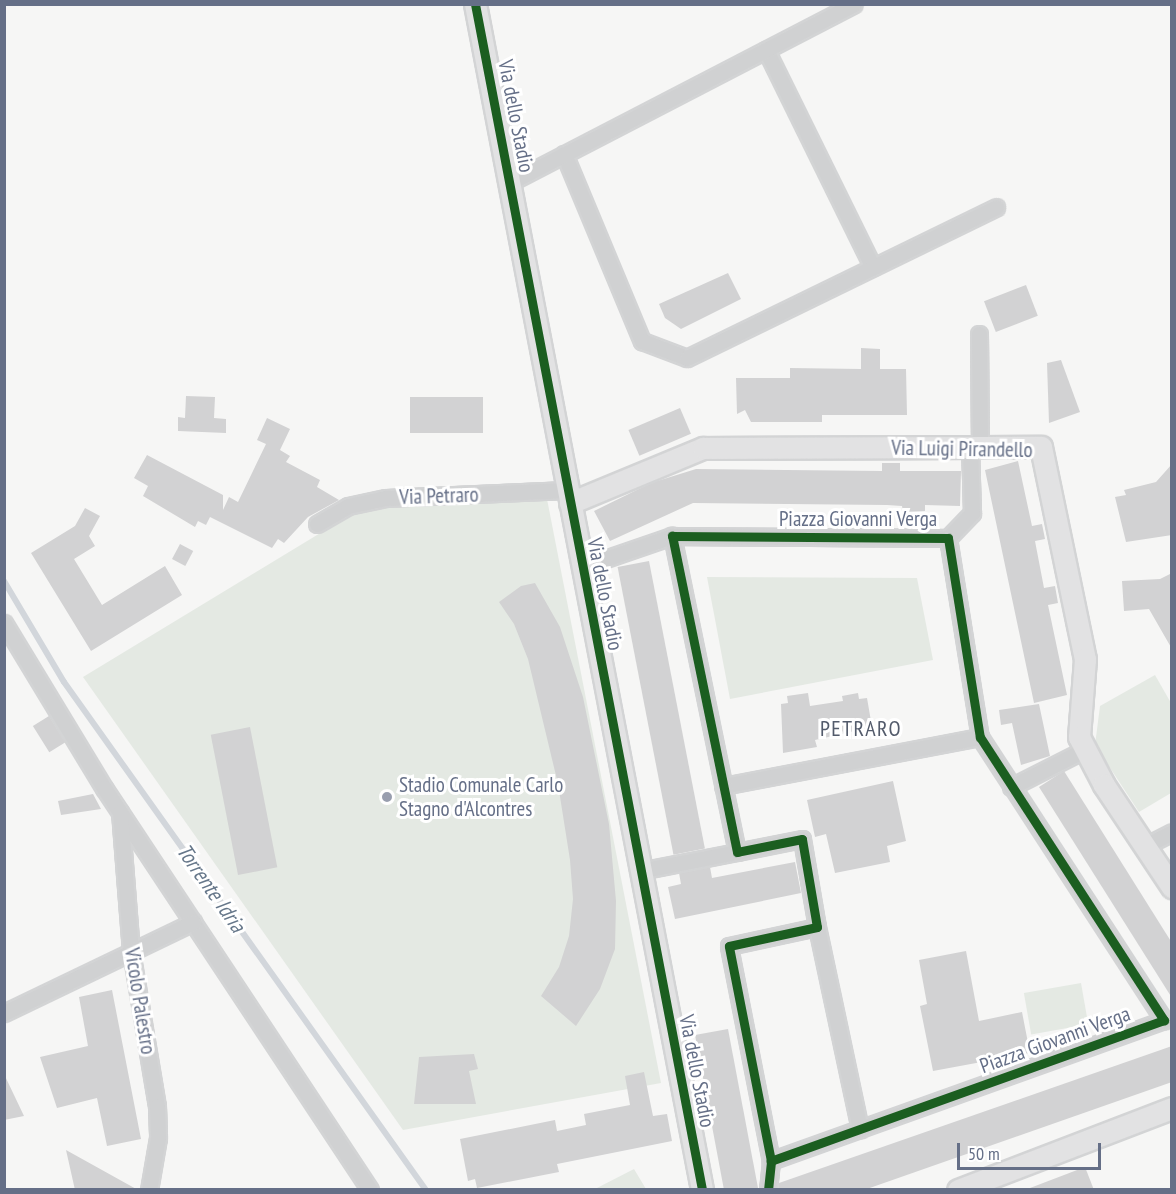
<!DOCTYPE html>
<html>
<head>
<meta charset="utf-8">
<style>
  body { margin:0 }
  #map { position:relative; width:1176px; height:1194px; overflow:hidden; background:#f6f6f5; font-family:"PT Sans Narrow",sans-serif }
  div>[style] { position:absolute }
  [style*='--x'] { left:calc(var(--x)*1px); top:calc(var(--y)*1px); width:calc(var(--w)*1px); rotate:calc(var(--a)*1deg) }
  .green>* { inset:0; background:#e4e9e3; transform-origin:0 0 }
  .stream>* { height:6px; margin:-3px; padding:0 3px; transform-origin:3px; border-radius:3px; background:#d2d6db }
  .building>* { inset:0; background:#d2d2d3; transform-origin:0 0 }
  .roads { filter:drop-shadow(2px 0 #d3d4d5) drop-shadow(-2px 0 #d3d4d5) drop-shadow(0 2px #d3d4d5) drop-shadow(0 -2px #d3d4d5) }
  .street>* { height:15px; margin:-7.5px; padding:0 7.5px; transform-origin:7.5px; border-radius:7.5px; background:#d0d1d2 }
  .secondary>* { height:21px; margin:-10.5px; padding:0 10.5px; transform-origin:10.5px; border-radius:10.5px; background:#e2e2e3 }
  .cycleway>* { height:9px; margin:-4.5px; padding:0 4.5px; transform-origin:4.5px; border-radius:4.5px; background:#1b5e20 }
  .dots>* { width:16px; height:16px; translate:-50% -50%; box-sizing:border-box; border:3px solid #fff; border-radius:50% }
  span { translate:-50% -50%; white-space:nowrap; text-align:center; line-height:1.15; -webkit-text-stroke:6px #fff; paint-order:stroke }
  .street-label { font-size:21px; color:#656f87 }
  .poi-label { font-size:21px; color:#656f87 }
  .left { translate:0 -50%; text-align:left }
  .neighbourhood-label { font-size:22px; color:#535b6b; letter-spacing:1.5px }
  .water-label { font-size:22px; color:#66778a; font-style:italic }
  .frame { position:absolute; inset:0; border:6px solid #656f87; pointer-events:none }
  .scale { position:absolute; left:957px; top:1143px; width:144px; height:27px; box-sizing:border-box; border:3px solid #656f87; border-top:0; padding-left:8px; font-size:18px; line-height:21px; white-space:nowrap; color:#656f87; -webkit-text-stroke:4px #fff; paint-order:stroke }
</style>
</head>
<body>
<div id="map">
  <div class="green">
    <i style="clip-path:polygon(547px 499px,661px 1083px,403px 1130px,83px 677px,350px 515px,385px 506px)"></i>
    <i style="clip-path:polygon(707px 577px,917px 578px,933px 660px,730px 699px)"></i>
    <i style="clip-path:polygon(1155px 675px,1171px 703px,1171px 793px,1139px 812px,1095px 745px,1100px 706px)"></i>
    <i style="left:1081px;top:983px;width:42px;height:58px;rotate:80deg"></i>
    <i style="clip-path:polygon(634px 1169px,646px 1189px,595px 1189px)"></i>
  </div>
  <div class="stream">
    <i style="--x:4;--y:581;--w:117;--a:59.3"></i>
    <i style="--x:64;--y:682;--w:624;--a:54.53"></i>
  </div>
  <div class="building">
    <i style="clip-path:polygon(728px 273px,741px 299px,681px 329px,665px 318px,659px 304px)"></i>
    <i style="left:1026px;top:285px;width:33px;height:45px;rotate:69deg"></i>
    <i style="clip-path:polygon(861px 348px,880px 349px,880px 369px,906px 369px,907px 415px,822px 415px,822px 422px,751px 422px,745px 410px,737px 414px,736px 378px,790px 378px,790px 368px,861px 369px)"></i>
    <i style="clip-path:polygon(1061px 360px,1080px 412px,1049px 423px,1047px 363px)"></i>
    <i style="clip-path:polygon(186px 396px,215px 397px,214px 418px,226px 419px,226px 433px,178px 431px,178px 417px,185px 418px)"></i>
    <i style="left:410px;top:397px;width:73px;height:36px"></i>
    <i style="left:680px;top:408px;width:28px;height:56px;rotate:67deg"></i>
    <i style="clip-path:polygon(267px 418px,290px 429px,280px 450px,290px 456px,286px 462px,320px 480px,317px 487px,339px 500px,308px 517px,284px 543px,278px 539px,272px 548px,210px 517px,206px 525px,198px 521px,195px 527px,143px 496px,148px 486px,134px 478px,147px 455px,223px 495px,223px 510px,229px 497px,238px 502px,266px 444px,257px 440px)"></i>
    <i style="clip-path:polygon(1018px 461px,1032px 526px,1042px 524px,1045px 539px,1035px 541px,1044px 588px,1055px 586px,1058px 603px,1048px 605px,1067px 695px,1034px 703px,985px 470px)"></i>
    <i style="clip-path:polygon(882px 463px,900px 463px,900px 471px,961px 471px,960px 506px,925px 505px,925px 511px,903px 512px,902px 506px,887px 505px,693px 503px,610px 541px,594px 511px,651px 483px,696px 469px,882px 471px)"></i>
    <i style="clip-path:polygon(1172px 464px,1172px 535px,1126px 542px,1115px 497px,1126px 495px,1124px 490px,1156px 482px)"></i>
    <i style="clip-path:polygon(85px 508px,100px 516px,89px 536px,95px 546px,74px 559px,102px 605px,165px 566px,182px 595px,91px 651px,31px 553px,75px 526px)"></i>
    <i style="left:180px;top:544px;width:15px;height:17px;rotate:28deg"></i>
    <i style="left:649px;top:561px;width:293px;height:32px;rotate:79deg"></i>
    <i style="clip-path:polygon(1172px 573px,1172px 649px,1149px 609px,1124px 611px,1122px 581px,1160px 579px)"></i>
    <i style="clip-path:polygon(535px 583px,560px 627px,583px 697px,609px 824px,616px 901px,615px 949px,600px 989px,576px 1026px,541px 996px,559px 967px,569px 936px,573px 899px,570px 860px,558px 784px,528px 659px,514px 624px,499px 602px,521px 586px)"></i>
    <i style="clip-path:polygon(808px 693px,810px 706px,843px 701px,842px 696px,858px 693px,859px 699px,867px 698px,872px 727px,815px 740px,817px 747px,783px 753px,781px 704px,788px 703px,787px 696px)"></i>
    <i style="clip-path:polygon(1039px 704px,1050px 756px,1021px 765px,1012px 723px,1001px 725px,999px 710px)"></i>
    <i style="left:49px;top:716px;width:31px;height:19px;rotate:58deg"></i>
    <i style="left:250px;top:727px;width:143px;height:40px;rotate:79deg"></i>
    <i style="clip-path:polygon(1064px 771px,1172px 943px,1172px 998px,1039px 787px)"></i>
    <i style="clip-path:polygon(893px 781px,906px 841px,887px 846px,890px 862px,835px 873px,826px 834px,815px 837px,807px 800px)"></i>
    <i style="clip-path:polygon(93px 794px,101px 809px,61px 815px,58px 801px)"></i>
    <i style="clip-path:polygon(795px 862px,801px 893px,675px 919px,668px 887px,681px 884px,679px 873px,710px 867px,712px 878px)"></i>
    <i style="clip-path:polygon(966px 951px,979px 1021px,1022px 1012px,1030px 1053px,933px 1071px,920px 1006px,927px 1004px,919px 960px)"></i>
    <i style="clip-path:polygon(112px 990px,141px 1139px,107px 1146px,97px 1098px,57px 1108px,40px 1057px,88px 1046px,79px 997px)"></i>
    <i style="clip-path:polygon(728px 1029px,758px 1188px,758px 1190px,724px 1190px,695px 1035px)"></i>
    <i style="clip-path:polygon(1172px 1046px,1172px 1082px,864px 1190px,778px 1190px,779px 1183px)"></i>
    <i style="clip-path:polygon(474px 1054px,478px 1069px,469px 1071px,476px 1104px,414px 1104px,419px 1057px)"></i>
    <i style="clip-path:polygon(644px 1072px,653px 1116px,667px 1114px,672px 1141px,557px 1164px,559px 1172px,477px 1188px,475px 1179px,468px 1181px,460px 1139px,555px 1120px,557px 1131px,586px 1125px,584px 1114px,630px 1105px,625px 1076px)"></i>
    <i style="clip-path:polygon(4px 1074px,24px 1116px,4px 1120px)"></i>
    <i style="clip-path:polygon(66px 1150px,138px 1190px,75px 1190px)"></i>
    <i style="clip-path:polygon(1085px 1167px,1094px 1190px,1030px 1190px,1030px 1188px)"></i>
  </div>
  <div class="roads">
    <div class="street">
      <i style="--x:766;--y:50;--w:242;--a:63.8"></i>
      <i style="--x:564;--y:154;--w:203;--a:67.4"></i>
      <i style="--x:642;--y:341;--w:48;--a:20.7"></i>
      <i style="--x:687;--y:358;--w:344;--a:-26"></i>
      <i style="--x:511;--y:182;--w:386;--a:-27.4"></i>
      <i style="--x:979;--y:334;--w:113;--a:89.5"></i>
      <i style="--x:317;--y:524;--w:36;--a:-30"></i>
      <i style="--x:348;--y:506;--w:39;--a:-12"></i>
      <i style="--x:386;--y:498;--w:181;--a:-2.5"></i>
      <i style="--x:948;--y:538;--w:35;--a:-46"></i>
      <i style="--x:972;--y:513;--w:66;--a:-91.7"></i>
      <i style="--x:582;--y:567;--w:95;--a:-19"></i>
      <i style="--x:4;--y:623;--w:193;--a:58.8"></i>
      <i style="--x:104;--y:788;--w:482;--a:56.5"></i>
      <i style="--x:723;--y:786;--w:262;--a:-10.8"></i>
      <i style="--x:1011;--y:787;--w:82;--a:-26.9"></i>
      <i style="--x:120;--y:812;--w:139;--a:85.5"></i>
      <i style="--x:131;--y:951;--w:157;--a:80.5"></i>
      <i style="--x:157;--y:1106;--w:32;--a:88"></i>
      <i style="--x:158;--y:1138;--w:53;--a:99.8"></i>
      <i style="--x:1145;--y:846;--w:30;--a:-27"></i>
      <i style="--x:640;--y:871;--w:99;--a:-11.1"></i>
      <i style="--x:817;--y:927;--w:207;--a:78"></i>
      <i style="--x:4;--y:1013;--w:210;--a:-25.7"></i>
      <i style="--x:768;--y:1190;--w:29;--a:-84"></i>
      <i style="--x:771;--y:1161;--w:219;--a:-101.1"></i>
      <i style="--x:729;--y:946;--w:90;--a:-12.2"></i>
      <i style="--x:817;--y:927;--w:89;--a:-99.7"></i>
      <i style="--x:802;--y:839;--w:66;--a:168.7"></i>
      <i style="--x:737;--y:852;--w:323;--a:-101.6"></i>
      <i style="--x:672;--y:536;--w:276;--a:0.4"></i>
      <i style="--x:948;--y:538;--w:202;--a:80.9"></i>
      <i style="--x:980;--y:737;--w:338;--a:57"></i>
      <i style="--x:1164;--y:1020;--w:418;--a:160.3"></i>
    </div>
    <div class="secondary">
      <i style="--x:475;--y:4;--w:1208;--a:79.16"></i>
      <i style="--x:570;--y:503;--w:144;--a:-22.5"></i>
      <i style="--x:703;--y:448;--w:338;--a:-0.2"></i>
      <i style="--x:1041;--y:447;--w:217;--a:78.3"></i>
      <i style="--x:1085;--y:659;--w:78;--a:94.4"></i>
      <i style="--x:1079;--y:737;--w:54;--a:62.5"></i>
      <i style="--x:1104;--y:785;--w:123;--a:56.3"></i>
      <i style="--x:958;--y:1190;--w:229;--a:-21"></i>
    </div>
  </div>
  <div class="cycleway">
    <i style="--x:475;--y:4;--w:1208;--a:79.16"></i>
    <i style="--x:768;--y:1190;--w:29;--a:-84"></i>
    <i style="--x:771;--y:1161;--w:219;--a:-101.1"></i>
    <i style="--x:729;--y:946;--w:90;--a:-12.2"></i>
    <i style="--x:817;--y:927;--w:89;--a:-99.7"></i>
    <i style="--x:802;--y:839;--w:66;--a:168.7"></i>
    <i style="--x:737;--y:852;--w:323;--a:-101.6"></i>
    <i style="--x:672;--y:536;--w:276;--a:0.4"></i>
    <i style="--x:948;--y:538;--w:202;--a:80.9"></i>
    <i style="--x:980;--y:737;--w:338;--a:57"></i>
    <i style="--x:1164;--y:1020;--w:418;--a:160.3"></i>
  </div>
  <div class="dots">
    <i style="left:387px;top:797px;background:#989eae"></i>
  </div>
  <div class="street-label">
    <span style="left:516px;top:116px;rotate:79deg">Via dello Stadio</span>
    <span style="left:962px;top:449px;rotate:1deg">Via Luigi Pirandello</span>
    <span style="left:439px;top:496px;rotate:-2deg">Via Petraro</span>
    <span style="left:858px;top:519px">Piazza Giovanni Verga</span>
    <span style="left:605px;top:594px;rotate:79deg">Via dello Stadio</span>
    <span style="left:140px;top:1001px;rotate:81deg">Vicolo Palestro</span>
    <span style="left:1055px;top:1040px;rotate:-20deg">Piazza Giovanni Verga</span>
    <span style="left:697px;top:1071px;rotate:79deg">Via dello Stadio</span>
  </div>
  <div class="poi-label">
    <span class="left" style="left:399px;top:797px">Stadio Comunale Carlo<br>Stagno d'Alcontres</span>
  </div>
  <div class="neighbourhood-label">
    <span style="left:861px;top:729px">PETRARO</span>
  </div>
  <div class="water-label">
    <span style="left:211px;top:888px;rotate:55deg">Torrente Idria</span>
  </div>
  <div class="frame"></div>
  <div class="scale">50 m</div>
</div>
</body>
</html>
